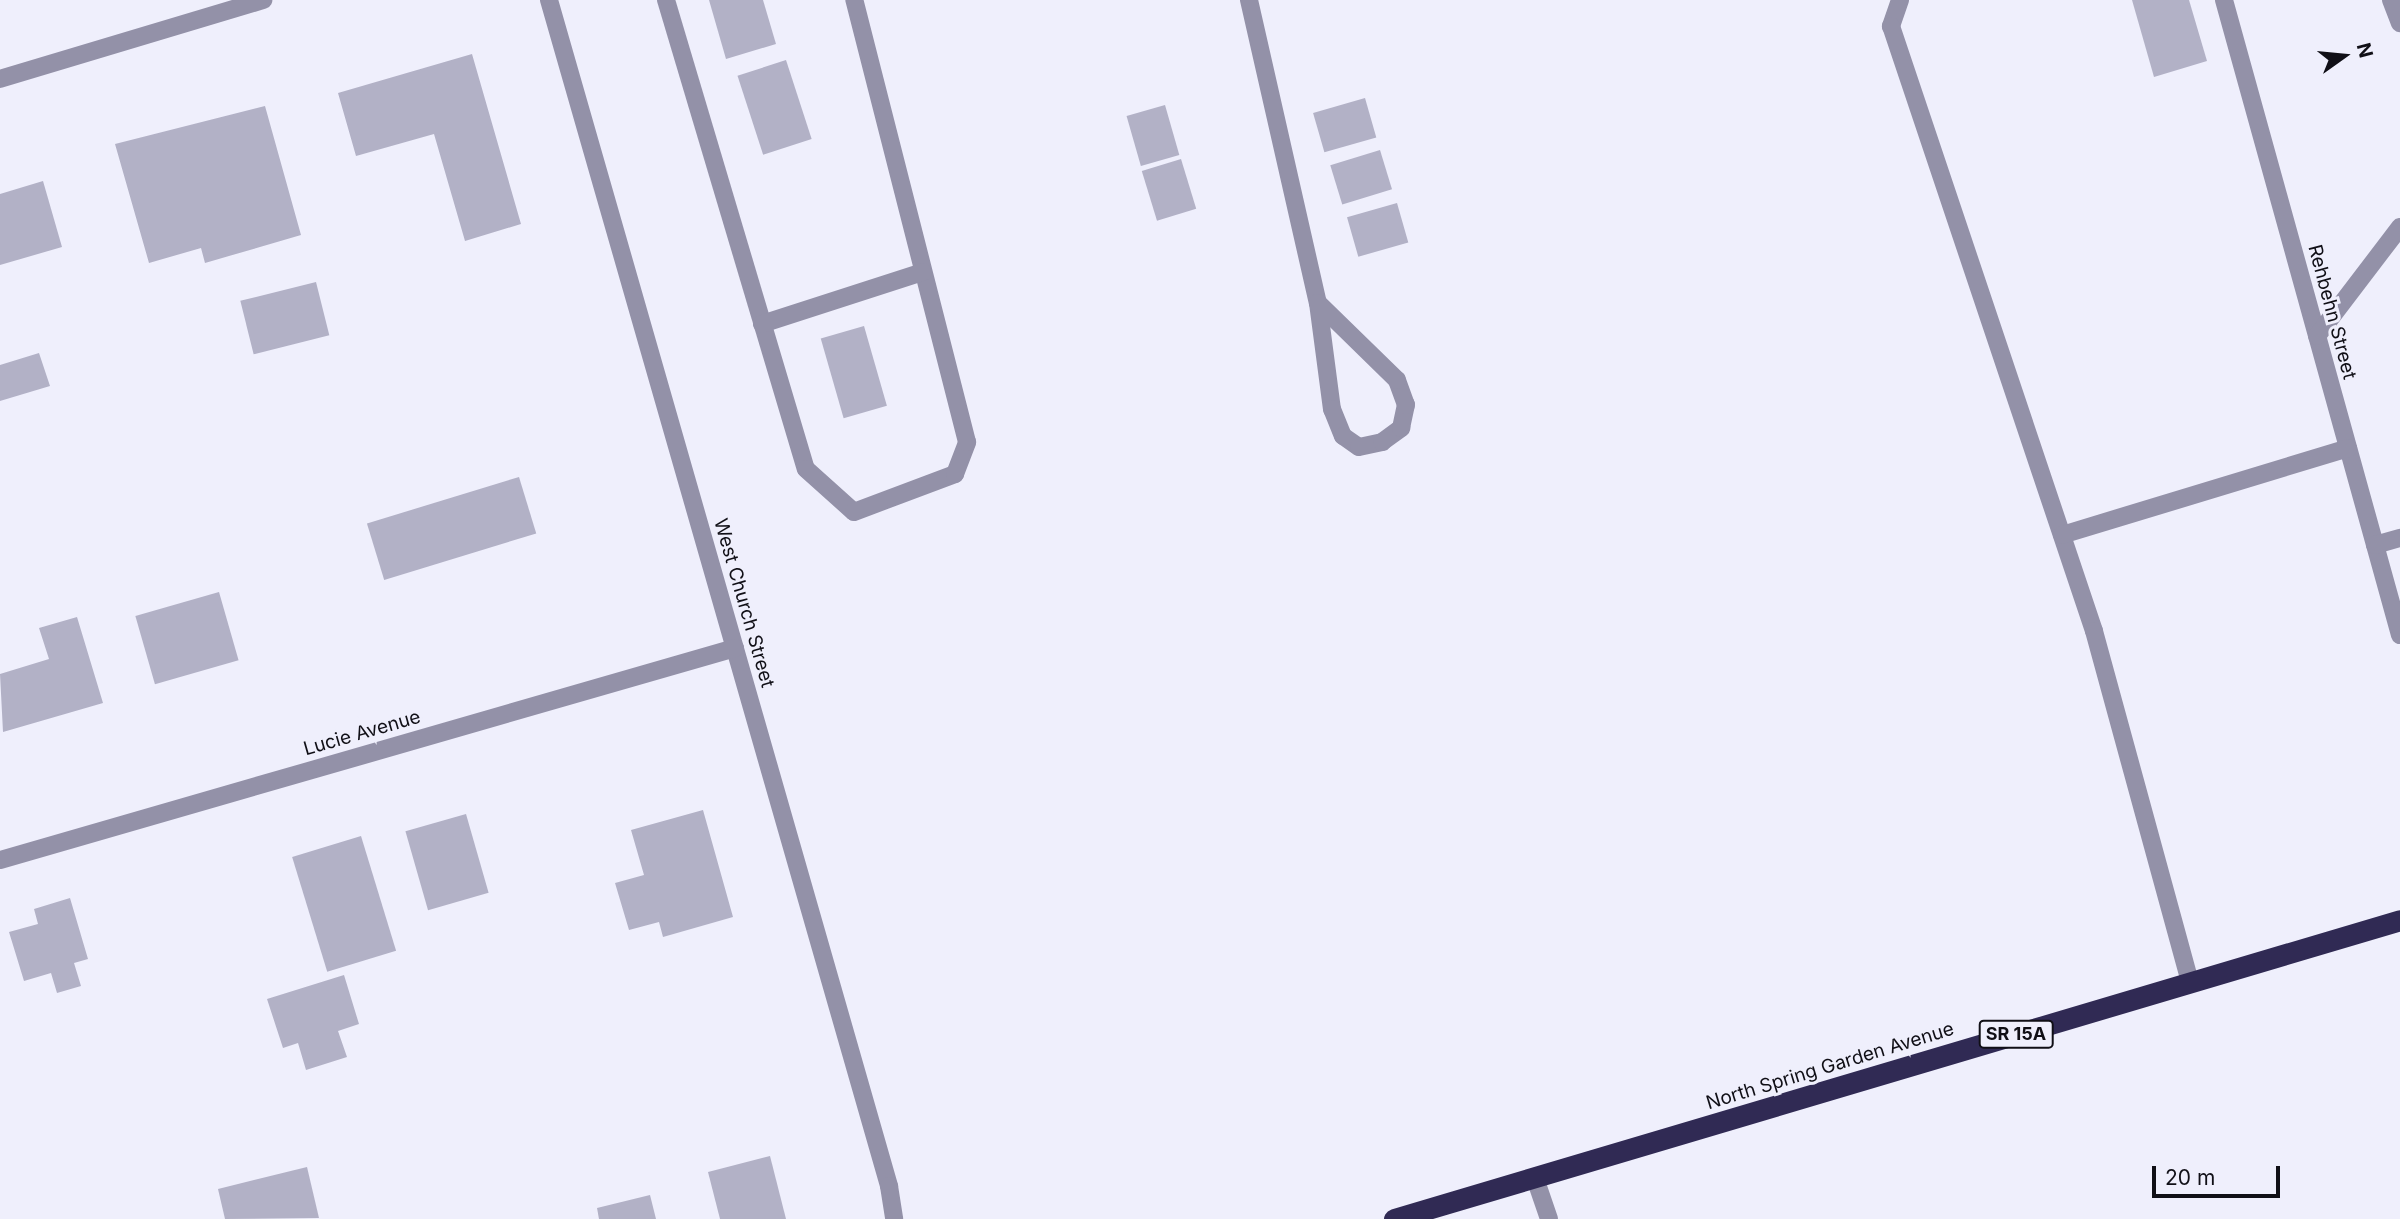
<!DOCTYPE html>
<html>
<head>
<meta charset="utf-8">
<style>
  body { margin:0 }
  #map { position:relative; width:2400px; height:1219px; overflow:hidden; background:#efeffc; font-family:Inter,sans-serif }
  div>[style] { position:absolute }
  [style*='--x'] { left:calc(var(--x)*1px); top:calc(var(--y)*1px); width:calc(var(--w)*1px); rotate:calc(var(--a)*1deg) }
  .building>* { inset:0; background:#b2b1c6; transform-origin:0 0 }
  .minor>* { height:18px; margin:-9px; padding:0 9px; transform-origin:9px; border-radius:9px; background:#9391a8 }
  .highway>* { height:21px; margin:-10.5px; padding:0 10.5px; transform-origin:10.5px; border-radius:10.5px; background:#302a54 }
  span { translate:-50% -50%; white-space:nowrap; text-align:center; line-height:1.15; -webkit-text-stroke:6px #efeffc; paint-order:stroke }
  .shield-label span { padding:2px 5px; background:#efeffc; border:2px solid; border-radius:5px; -webkit-text-stroke-width:0 }
  .shield-label { font-size:18px; color:#100f16; font-weight:700 }
  .street-label { font-size:19px; color:#100f16 }
  .north { position:absolute; left:2309px; top:21px; width:70px; height:70px; -webkit-text-stroke:5px #efeffc; paint-order:stroke; rotate:75deg; font-size:19px; font-weight:700; line-height:28px; text-align:center; color:#100f16 }
  .north::after { content:''; display:block; margin:auto; width:24px; height:32px; background:#100f16; clip-path:polygon(50% 0,100% 100%,50% 72%,0 100%) }
  .scale { position:absolute; left:2152px; top:1166px; width:128px; height:32px; box-sizing:border-box; border:4px solid #100f16; border-top:0; padding-left:9px; font-size:21px; line-height:24px; white-space:nowrap; color:#100f16; -webkit-text-stroke:5px #efeffc; paint-order:stroke }
</style>
</head>
<body>
<div id="map">
  <div class="building">
    <i style="clip-path:polygon(709px 0,763px 0,776px 44px,726px 59px)"></i>
    <i style="clip-path:polygon(2132px 0,2189px 0,2207px 61px,2154px 77px)"></i>
    <i style="clip-path:polygon(472px 54px,521px 224px,465px 241px,434px 134px,356px 156px,338px 93px)"></i>
    <i style="left:786px;top:60px;width:83px;height:51px;rotate:72deg"></i>
    <i style="left:1365px;top:98px;width:41px;height:54px;rotate:74deg"></i>
    <i style="left:1165px;top:105px;width:52px;height:40px;rotate:74deg"></i>
    <i style="clip-path:polygon(265px 106px,301px 235px,205px 263px,201px 248px,149px 263px,115px 144px)"></i>
    <i style="left:1380px;top:150px;width:41px;height:52px;rotate:73deg"></i>
    <i style="left:1181px;top:159px;width:52px;height:41px;rotate:73deg"></i>
    <i style="clip-path:polygon(43px 181px,62px 247px,0 265px,0 194px)"></i>
    <i style="left:1397px;top:203px;width:41px;height:52px;rotate:74deg"></i>
    <i style="left:316px;top:282px;width:55px;height:78px;rotate:76deg"></i>
    <i style="left:864px;top:326px;width:83px;height:45px;rotate:74deg"></i>
    <i style="clip-path:polygon(39px 353px,50px 386px,0 401px,0 365px)"></i>
    <i style="left:519px;top:477px;width:59px;height:159px;rotate:73deg"></i>
    <i style="left:219px;top:592px;width:71px;height:87px;rotate:74deg"></i>
    <i style="clip-path:polygon(77px 617px,103px 703px,3px 732px,0 674px,49px 659px,39px 628px)"></i>
    <i style="clip-path:polygon(703px 810px,733px 917px,663px 937px,659px 922px,629px 930px,615px 883px,644px 875px,631px 830px)"></i>
    <i style="left:466px;top:814px;width:82px;height:63px;rotate:74deg"></i>
    <i style="left:361px;top:836px;width:120px;height:72px;rotate:73deg"></i>
    <i style="clip-path:polygon(70px 898px,88px 959px,74px 963px,81px 986px,57px 993px,51px 973px,24px 981px,9px 932px,38px 924px,34px 909px)"></i>
    <i style="clip-path:polygon(344px 975px,359px 1024px,338px 1031px,347px 1057px,306px 1070px,298px 1043px,283px 1048px,267px 999px)"></i>
    <i style="clip-path:polygon(770px 1156px,786px 1219px,720px 1219px,708px 1172px)"></i>
    <i style="clip-path:polygon(307px 1167px,319px 1218px,225px 1219px,218px 1189px)"></i>
    <i style="clip-path:polygon(650px 1195px,656px 1219px,599px 1219px,597px 1208px)"></i>
  </div>
  <div class="minor">
    <i style="--x:549;--y:0;--w:1234;--a:74"></i>
    <i style="--x:889;--y:1186;--w:33;--a:81"></i>
    <i style="--x:666;--y:0;--w:489;--a:73.4"></i>
    <i style="--x:806;--y:469;--w:64;--a:41.9"></i>
    <i style="--x:854;--y:512;--w:108;--a:-20.6"></i>
    <i style="--x:955;--y:474;--w:34;--a:-69"></i>
    <i style="--x:967;--y:442;--w:456;--a:-104.3"></i>
    <i style="--x:1249;--y:0;--w:311;--a:77.2"></i>
    <i style="--x:1318;--y:303;--w:107;--a:82.5"></i>
    <i style="--x:1332;--y:409;--w:29;--a:68"></i>
    <i style="--x:1343;--y:436;--w:19;--a:35"></i>
    <i style="--x:1359;--y:447;--w:24;--a:-12"></i>
    <i style="--x:1382;--y:442;--w:24;--a:-36"></i>
    <i style="--x:1401;--y:428;--w:24;--a:-78"></i>
    <i style="--x:1406;--y:405;--w:27;--a:-110"></i>
    <i style="--x:1397;--y:380;--w:110;--a:-135.7"></i>
    <i style="--x:1900;--y:0;--w:28;--a:109"></i>
    <i style="--x:1891;--y:26;--w:638;--a:71.45"></i>
    <i style="--x:2094;--y:631;--w:365;--a:74.7"></i>
    <i style="--x:2224;--y:0;--w:659;--a:74.51"></i>
    <i style="--x:2391;--y:0;--w:25;--a:69"></i>
    <i style="--x:0;--y:79;--w:275;--a:-16.7"></i>
    <i style="--x:762;--y:324;--w:169;--a:-17.9"></i>
    <i style="--x:2317;--y:336;--w:137;--a:-52.7"></i>
    <i style="--x:2062;--y:535;--w:299;--a:-16.9"></i>
    <i style="--x:2375;--y:545;--w:26;--a:-16"></i>
    <i style="--x:0;--y:860;--w:765;--a:-16.09"></i>
    <i style="--x:1535;--y:1178;--w:43;--a:71.1"></i>
  </div>
  <div class="highway">
    <i style="--x:1394;--y:1219;--w:1049;--a:-16.55"></i>
  </div>
  <div class="shield-label">
    <span style="left:2016px;top:1034px">SR 15A</span>
  </div>
  <div class="street-label">
    <span style="left:2332px;top:312px;rotate:75deg">Rehbehn Street</span>
    <span style="left:744px;top:603px;rotate:74deg">West Church Street</span>
    <span style="left:362px;top:733px;rotate:-16deg">Lucie Avenue</span>
    <span style="left:1830px;top:1066px;rotate:-17deg">North Spring Garden Avenue</span>
  </div>
  <div class="north">N</div>
  <div class="scale">20 m</div>
</div>
</body>
</html>
